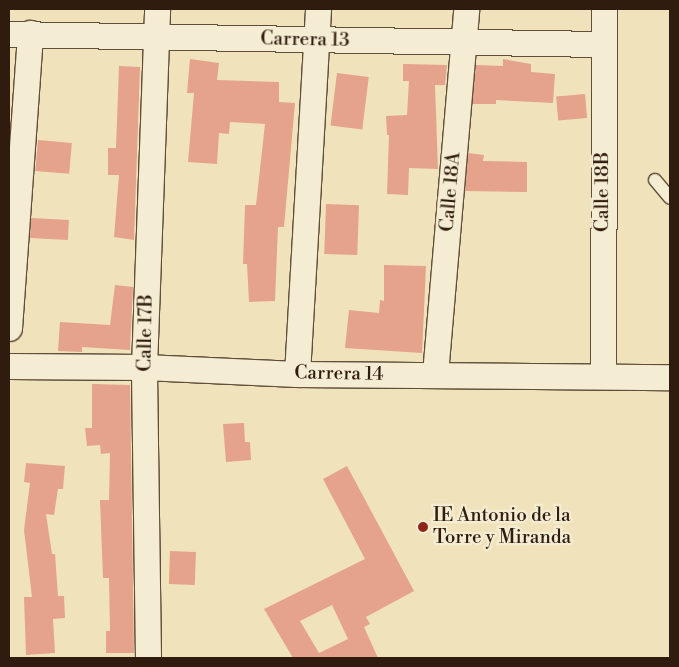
<!DOCTYPE html>
<html>
<head>
<meta charset="utf-8">
<style>
  body { margin:0 }
  #map { position:relative; width:679px; height:667px; overflow:hidden; background:#f0e3bb; font-family:"Libre Bodoni",serif }
  div>[style] { position:absolute }
  [style*='--x'] { left:calc(var(--x)*1px); top:calc(var(--y)*1px); width:calc(var(--w)*1px); rotate:calc(var(--a)*1deg) }
  .building>* { inset:0; background:#e4a38a; transform-origin:0 0 }
  .roads { filter:drop-shadow(1px 0 #604e39) drop-shadow(-1px 0 #604e39) drop-shadow(0 1px #604e39) drop-shadow(0 -1px #604e39) }
  .service>* { height:12px; margin:-6px; padding:0 6px; transform-origin:6px; border-radius:6px; background:#f5edd3 }
  .minor>* { height:25px; margin:-12.5px; padding:0 12.5px; transform-origin:12.5px; border-radius:12.5px; background:#f5edd3 }
  .dots>* { width:14px; height:14px; translate:-50% -50%; box-sizing:border-box; border:2px solid #f5edd3; border-radius:50% }
  span { translate:-50% -50%; white-space:nowrap; text-align:center; line-height:1.15; -webkit-text-stroke:4.5px #f5edd3; paint-order:stroke }
  .street-label { font-size:19px; color:#301c0e }
  .poi-label { font-size:19px; color:#301c0e }
  .left { translate:0 -50%; text-align:left }
  .frame { position:absolute; inset:0; border:10px solid #301c0e; pointer-events:none }
</style>
</head>
<body>
<div id="map">
  <div class="building">
    <i style="clip-path:polygon(190px 59px,219px 63px,217px 80px,279px 82px,279px 102px,295px 103px,284px 227px,278px 227px,275px 301px,249px 302px,247px 264px,243px 264px,245px 205px,256px 205px,265px 124px,230px 122px,229px 134px,219px 133px,217px 164px,188px 162px,194px 93px,187px 93px)"></i>
    <i style="clip-path:polygon(503px 59px,531px 64px,531px 72px,555px 74px,553px 103px,496px 100px,496px 104px,472px 104px,476px 65px,503px 66px)"></i>
    <i style="clip-path:polygon(403px 64px,447px 65px,445px 85px,435px 85px,438px 169px,409px 168px,408px 195px,387px 194px,389px 135px,387px 135px,386px 116px,407px 115px,409px 81px,403px 81px)"></i>
    <i style="clip-path:polygon(119px 66px,140px 67px,134px 240px,114px 237px,119px 175px,108px 175px,108px 148px,116px 148px)"></i>
    <i style="left:337px;top:73px;width:32px;height:53px;rotate:7deg"></i>
    <i style="left:585px;top:94px;width:24px;height:29px;rotate:85deg"></i>
    <i style="left:38px;top:140px;width:34px;height:31px;rotate:5deg"></i>
    <i style="clip-path:polygon(468px 153px,484px 155px,483px 161px,527px 162px,527px 192px,465px 191px)"></i>
    <i style="left:326px;top:204px;width:33px;height:50px;rotate:2deg"></i>
    <i style="left:31px;top:218px;width:38px;height:20px;rotate:3deg"></i>
    <i style="clip-path:polygon(384px 265px,426px 266px,422px 353px,345px 348px,349px 310px,379px 313px,380px 300px,384px 301px)"></i>
    <i style="clip-path:polygon(115px 285px,133px 287px,130px 350px,82px 347px,82px 352px,58px 351px,60px 322px,110px 325px)"></i>
    <i style="clip-path:polygon(92px 384px,130px 385px,134px 653px,106px 653px,106px 631px,110px 631px,109px 578px,103px 578px,100px 500px,109px 500px,110px 453px,101px 454px,100px 445px,87px 446px,85px 428px,92px 428px)"></i>
    <i style="clip-path:polygon(244px 423px,245px 442px,250px 442px,251px 460px,226px 462px,223px 424px)"></i>
    <i style="clip-path:polygon(26px 463px,65px 466px,63px 489px,58px 489px,54px 515px,46px 514px,52px 554px,55px 554px,58px 596px,64px 596px,65px 618px,53px 619px,55px 653px,26px 655px,24px 597px,32px 597px,24px 530px,30px 483px,24px 482px)"></i>
    <i style="clip-path:polygon(evenodd,347px 466px,414px 591px,366px 617px,370px 624px,364px 627px,378px 658px,293px 658px,264px 609px,365px 559px,323px 479px,347px 466px,332px 605px,348px 639px,319px 653px,300px 621px,332px 605px)"></i>
    <i style="left:170px;top:551px;width:26px;height:33px;rotate:2deg"></i>
  </div>
  <div class="roads">
    <div class="service">
      <i style="--x:655;--y:180;--w:23;--a:50"></i>
    </div>
    <div class="minor">
      <i style="--x:9;--y:34;--w:593;--a:0.97"></i>
      <i style="--x:9;--y:328;--w:296;--a:-85.9"></i>
      <i style="--x:9;--y:366;--w:135;--a:0.4"></i>
      <i style="--x:144;--y:367;--w:153;--a:2.6"></i>
      <i style="--x:297;--y:374;--w:373;--a:0.5"></i>
      <i style="--x:297;--y:374;--w:366;--a:-86.7"></i>
      <i style="--x:435;--y:374;--w:366;--a:-85.1"></i>
      <i style="--x:603;--y:376;--w:367;--a:-89.8"></i>
      <i style="--x:148;--y:658;--w:291;--a:-90.8"></i>
      <i style="--x:144;--y:367;--w:358;--a:-87.9"></i>
    </div>
  </div>
  <div class="dots">
    <i style="left:423px;top:527px;background:#8f2418"></i>
  </div>
  <div class="street-label">
    <span style="left:305px;top:40px;rotate:1deg">Carrera 13</span>
    <span style="left:451px;top:192px;rotate:-85deg">Calle 18A</span>
    <span style="left:603px;top:192px;rotate:-90deg">Calle 18B</span>
    <span style="left:146px;top:333px;rotate:-89deg">Calle 17B</span>
    <span style="left:339px;top:374px;rotate:1deg">Carrera 14</span>
  </div>
  <div class="poi-label">
    <span class="left" style="left:433px;top:527px">IE Antonio de la<br>Torre y Miranda</span>
  </div>
  <div class="frame"></div>
</div>
</body>
</html>
